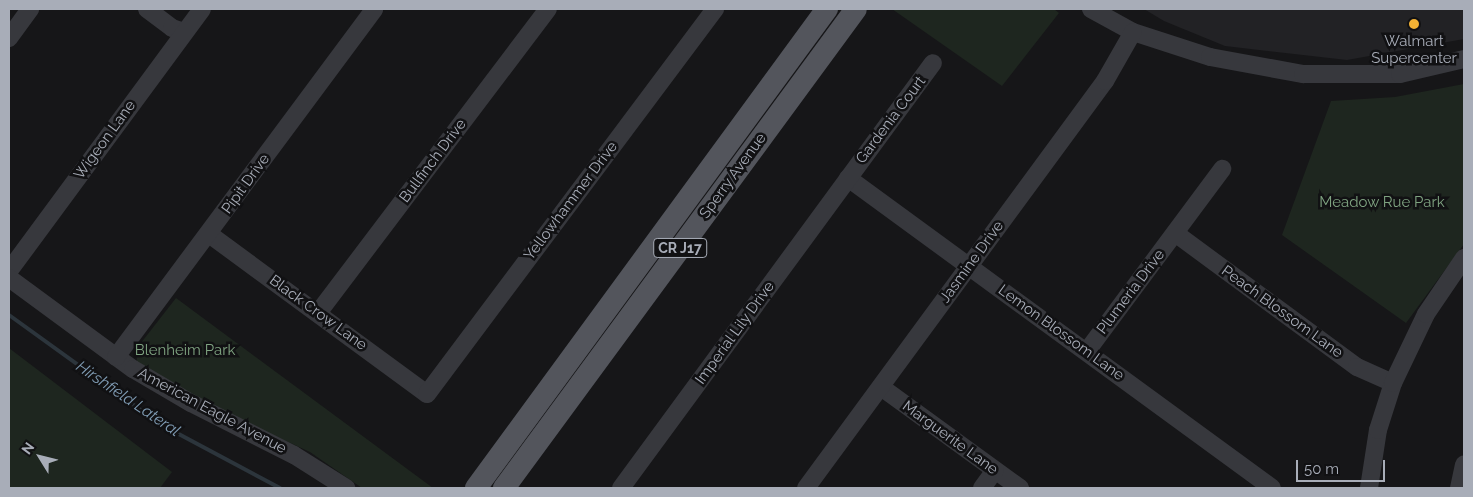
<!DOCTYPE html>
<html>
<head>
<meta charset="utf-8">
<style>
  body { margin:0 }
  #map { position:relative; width:1473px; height:497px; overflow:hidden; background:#161618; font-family:Raleway,sans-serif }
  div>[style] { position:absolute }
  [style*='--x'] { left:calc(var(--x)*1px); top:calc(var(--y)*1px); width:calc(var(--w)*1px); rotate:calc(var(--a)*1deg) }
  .built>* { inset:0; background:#222225 }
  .green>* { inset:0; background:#1e261f }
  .stream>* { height:4px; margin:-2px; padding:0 2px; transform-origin:2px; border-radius:2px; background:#2c353c }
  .minor>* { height:18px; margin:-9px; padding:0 9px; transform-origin:9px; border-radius:9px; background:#37383d }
  .major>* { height:22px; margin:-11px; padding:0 11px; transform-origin:11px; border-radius:11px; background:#53555c }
  .dots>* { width:14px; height:14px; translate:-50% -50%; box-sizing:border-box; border:2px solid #111113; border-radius:50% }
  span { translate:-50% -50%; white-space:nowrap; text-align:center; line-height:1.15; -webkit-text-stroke:5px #111113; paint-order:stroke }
  .shield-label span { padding:1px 4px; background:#111113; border:1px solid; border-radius:4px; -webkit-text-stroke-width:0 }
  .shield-label { font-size:14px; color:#a8adb8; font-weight:700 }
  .poi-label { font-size:15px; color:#a8adb8 }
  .street-label { font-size:15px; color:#a8adb8 }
  .park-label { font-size:15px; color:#7fa381 }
  .water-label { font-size:16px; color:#7f9bb3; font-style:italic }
  .frame { position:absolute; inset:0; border:10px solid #a8adb8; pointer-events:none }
  .north { position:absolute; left:15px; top:432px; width:50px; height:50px; -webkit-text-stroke:4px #111113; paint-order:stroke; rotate:306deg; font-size:14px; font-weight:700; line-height:20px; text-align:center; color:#a8adb8 }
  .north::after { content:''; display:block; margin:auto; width:18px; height:22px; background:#a8adb8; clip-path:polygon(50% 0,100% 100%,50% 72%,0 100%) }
  .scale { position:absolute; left:1296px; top:460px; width:89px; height:22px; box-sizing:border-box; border:2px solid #a8adb8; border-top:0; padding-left:6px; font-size:15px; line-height:18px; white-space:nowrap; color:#a8adb8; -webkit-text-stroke:4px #111113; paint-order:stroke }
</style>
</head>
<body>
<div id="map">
  <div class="built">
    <i style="clip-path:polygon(1144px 9px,1464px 9px,1464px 39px,1347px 60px,1225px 46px,1164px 21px)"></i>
  </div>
  <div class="green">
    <i style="clip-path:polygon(892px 9px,1054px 9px,1059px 13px,1002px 86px)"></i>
    <i style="clip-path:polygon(1464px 84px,1464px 244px,1406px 323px,1282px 235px,1331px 101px,1395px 97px)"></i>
    <i style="clip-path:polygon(176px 298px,433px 488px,362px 488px,310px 452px,208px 405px,137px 364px,137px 348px)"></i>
    <i style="clip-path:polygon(9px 348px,172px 472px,160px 488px,9px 488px)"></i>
  </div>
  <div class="stream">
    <i style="--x:9;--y:315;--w:186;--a:35.8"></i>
    <i style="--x:160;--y:424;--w:136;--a:28.1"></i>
  </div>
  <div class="minor">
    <i style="--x:147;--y:9;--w:31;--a:37"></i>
    <i style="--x:172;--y:28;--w:13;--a:18"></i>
    <i style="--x:1091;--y:9;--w:48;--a:28.7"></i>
    <i style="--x:1133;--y:32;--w:81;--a:18"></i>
    <i style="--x:1210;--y:57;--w:95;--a:10.4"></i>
    <i style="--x:1303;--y:74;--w:97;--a:0"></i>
    <i style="--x:1400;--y:74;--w:66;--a:-13.2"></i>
    <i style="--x:9;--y:38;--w:36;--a:-54"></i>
    <i style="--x:848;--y:178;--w:525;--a:36.17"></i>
    <i style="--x:1175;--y:233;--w:226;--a:36.4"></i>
    <i style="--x:1357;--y:367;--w:39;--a:24"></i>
    <i style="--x:209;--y:234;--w:270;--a:36.3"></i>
    <i style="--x:427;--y:394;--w:481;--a:-53.2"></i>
    <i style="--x:9;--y:271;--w:325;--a:-53.6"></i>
    <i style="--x:9;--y:278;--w:154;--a:36.3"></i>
    <i style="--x:133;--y:369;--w:67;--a:30.4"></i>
    <i style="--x:191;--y:403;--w:115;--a:26.8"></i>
    <i style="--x:294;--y:455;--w:62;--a:32.4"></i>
    <i style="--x:318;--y:313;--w:381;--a:-52.9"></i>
    <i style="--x:1087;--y:351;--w:227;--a:-53.4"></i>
    <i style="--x:116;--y:357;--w:433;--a:-53.4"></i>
    <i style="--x:881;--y:387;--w:172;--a:36"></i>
    <i style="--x:621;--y:488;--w:527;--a:-53.72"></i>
    <i style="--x:806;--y:488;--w:505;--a:-53.7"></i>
    <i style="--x:1105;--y:81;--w:56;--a:-60.3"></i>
    <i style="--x:982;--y:488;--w:22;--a:-54"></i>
    <i style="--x:1369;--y:488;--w:59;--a:-81.2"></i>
    <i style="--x:1378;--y:430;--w:49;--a:-72.3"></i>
    <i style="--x:1393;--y:383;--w:76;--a:-64.4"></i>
    <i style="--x:1426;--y:314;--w:68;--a:-55.8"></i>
    <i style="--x:1459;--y:488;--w:24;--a:-78"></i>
  </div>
  <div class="major">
    <i style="--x:476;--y:488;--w:594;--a:-53.77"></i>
    <i style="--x:504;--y:488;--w:594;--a:-53.69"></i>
  </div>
  <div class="dots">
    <i style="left:1414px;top:24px;background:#f2b134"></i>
  </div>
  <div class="shield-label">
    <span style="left:680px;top:248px">CR J17</span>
  </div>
  <div class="poi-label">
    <span style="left:1414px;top:50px">Walmart<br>Supercenter</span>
  </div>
  <div class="street-label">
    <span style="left:891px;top:120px;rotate:-53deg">Gardenia Court</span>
    <span style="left:105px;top:140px;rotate:-54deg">Wigeon Lane</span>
    <span style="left:433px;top:161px;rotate:-53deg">Bullfinch Drive</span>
    <span style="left:733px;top:176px;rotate:-54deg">Sperry Avenue</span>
    <span style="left:246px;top:184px;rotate:-54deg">Pipit Drive</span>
    <span style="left:571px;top:201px;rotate:-53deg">Yellowhammer Drive</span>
    <span style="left:972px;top:262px;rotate:-54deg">Jasmine Drive</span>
    <span style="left:1131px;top:292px;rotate:-53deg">Plumeria Drive</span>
    <span style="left:1282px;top:312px;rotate:36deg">Peach Blossom Lane</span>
    <span style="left:318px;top:313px;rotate:36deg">Black Crow Lane</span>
    <span style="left:735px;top:333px;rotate:-54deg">Imperial Lily Drive</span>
    <span style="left:1061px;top:333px;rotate:36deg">Lemon Blossom Lane</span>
    <span style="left:212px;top:411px;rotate:28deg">American Eagle Avenue</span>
    <span style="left:950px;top:438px;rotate:36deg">Marguerite Lane</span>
  </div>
  <div class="park-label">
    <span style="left:1382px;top:203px">Meadow Rue Park</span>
    <span style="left:185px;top:351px">Blenheim Park</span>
  </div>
  <div class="water-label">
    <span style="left:128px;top:399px;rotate:34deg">Hirshfield Lateral</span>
  </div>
  <div class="frame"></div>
  <div class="north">N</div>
  <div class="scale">50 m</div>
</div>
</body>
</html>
